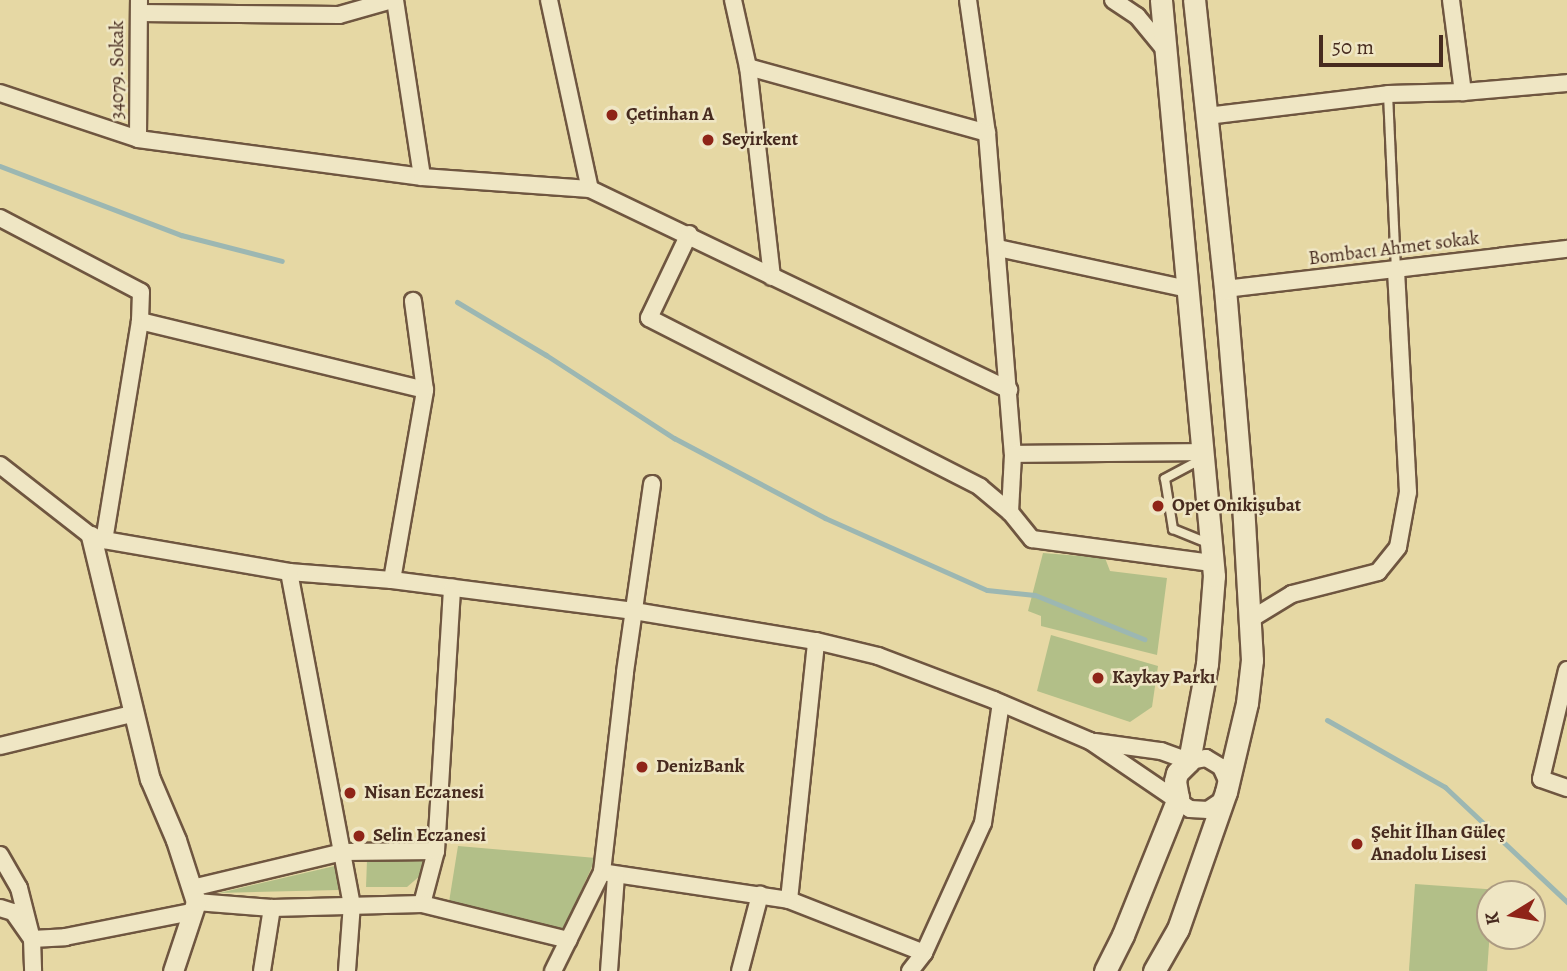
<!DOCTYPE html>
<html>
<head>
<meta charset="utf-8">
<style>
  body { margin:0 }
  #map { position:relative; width:1567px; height:971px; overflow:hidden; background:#e6d8a4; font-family:Alegreya,serif }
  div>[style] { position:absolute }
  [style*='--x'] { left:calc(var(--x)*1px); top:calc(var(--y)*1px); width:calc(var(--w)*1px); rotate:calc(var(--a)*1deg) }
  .green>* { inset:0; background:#b2bf88; transform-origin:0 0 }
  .stream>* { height:5px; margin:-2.5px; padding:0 2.5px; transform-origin:2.5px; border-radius:2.5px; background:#9cb7b2 }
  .roads { filter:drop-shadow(2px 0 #6f5640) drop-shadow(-2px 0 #6f5640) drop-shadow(0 2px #6f5640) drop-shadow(0 -2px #6f5640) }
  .service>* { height:8px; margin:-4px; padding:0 4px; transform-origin:4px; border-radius:4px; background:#efe6c4 }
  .minor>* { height:16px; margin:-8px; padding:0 8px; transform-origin:8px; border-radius:8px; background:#efe6c4 }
  .tertiary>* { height:19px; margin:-9.5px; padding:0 9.5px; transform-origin:9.5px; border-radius:9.5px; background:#efe6c4 }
  .secondary>* { height:21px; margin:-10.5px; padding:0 10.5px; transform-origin:10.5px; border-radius:10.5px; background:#efe6c4 }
  .dots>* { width:19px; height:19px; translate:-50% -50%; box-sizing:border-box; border:4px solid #efe6c4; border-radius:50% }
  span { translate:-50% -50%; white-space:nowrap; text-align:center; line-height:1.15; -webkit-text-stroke:5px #efe6c4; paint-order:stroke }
  .street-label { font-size:19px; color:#472b1f }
  .poi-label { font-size:19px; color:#472b1f; font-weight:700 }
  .left { translate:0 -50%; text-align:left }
  .north { position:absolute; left:1476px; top:880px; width:70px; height:70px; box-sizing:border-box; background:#efe6c4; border:2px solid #ac9b82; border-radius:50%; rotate:259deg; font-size:19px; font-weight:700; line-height:28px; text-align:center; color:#472b1f }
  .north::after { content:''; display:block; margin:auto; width:24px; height:32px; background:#8f2418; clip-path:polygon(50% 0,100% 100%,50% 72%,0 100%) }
  .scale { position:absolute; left:1319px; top:35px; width:124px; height:32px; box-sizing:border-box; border:4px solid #472b1f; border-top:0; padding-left:9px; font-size:21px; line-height:24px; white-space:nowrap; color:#472b1f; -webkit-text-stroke:5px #efe6c4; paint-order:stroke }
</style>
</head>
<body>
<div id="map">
  <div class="green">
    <i style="clip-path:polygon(1043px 553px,1105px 558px,1110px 571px,1167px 578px,1157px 655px,1041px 626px,1041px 616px,1028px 611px)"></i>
    <i style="clip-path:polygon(1051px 635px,1158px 666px,1152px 707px,1130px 722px,1037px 691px)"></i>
    <i style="clip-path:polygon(458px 846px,596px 858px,563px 930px,449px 902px)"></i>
    <i style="clip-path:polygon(367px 860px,425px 860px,421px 875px,407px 887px,366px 887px)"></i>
    <i style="clip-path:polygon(339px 865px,338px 890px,219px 893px)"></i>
    <i style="left:1415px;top:884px;width:78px;height:87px;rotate:4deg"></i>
  </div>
  <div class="stream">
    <i style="--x:0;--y:166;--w:194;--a:20.9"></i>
    <i style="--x:181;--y:235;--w:104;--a:14.4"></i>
    <i style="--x:457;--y:302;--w:104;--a:30.8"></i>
    <i style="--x:546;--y:355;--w:153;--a:33"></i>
    <i style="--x:674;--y:438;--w:171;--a:27.9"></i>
    <i style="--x:825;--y:518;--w:177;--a:24"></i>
    <i style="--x:987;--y:590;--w:48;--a:5.9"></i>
    <i style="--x:1035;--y:595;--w:118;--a:22"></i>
    <i style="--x:1327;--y:720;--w:136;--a:29.6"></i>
    <i style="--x:1445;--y:787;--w:168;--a:43.3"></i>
  </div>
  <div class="roads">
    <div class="service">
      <i style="--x:1388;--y:94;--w:176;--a:87.4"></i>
      <i style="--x:1200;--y:460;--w:40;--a:152"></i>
      <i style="--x:1165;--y:479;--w:51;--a:80.9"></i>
      <i style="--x:1173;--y:529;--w:40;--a:22"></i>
    </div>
    <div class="minor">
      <i style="--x:395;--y:0;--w:179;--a:81.3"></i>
      <i style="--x:549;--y:0;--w:193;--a:77.8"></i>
      <i style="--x:733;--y:0;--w:69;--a:77.4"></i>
      <i style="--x:968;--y:0;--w:134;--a:81.9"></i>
      <i style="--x:987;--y:133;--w:322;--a:85.4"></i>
      <i style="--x:1013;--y:454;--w:189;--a:-0.6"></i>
      <i style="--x:1113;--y:0;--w:29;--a:34"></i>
      <i style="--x:1137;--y:16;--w:44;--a:50.5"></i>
      <i style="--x:1451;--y:0;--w:93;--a:82.6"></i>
      <i style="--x:139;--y:13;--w:200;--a:0.6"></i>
      <i style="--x:339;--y:15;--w:55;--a:-15.8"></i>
      <i style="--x:0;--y:93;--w:145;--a:18.4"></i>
      <i style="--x:138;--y:139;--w:287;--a:7.6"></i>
      <i style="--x:422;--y:177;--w:168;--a:4.1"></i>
      <i style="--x:590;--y:189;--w:465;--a:25.6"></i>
      <i style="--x:1207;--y:116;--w:182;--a:-6.9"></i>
      <i style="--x:1388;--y:94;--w:75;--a:-1.5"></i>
      <i style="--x:1463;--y:92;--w:104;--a:-4.9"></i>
      <i style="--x:138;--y:139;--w:139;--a:-89.6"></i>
      <i style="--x:0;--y:218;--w:159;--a:27.7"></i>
      <i style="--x:141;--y:292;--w:29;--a:92"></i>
      <i style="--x:140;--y:321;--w:222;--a:99.3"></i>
      <i style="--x:689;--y:234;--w:93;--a:115.5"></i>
      <i style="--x:649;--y:318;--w:372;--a:27"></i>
      <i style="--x:980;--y:487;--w:39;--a:40"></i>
      <i style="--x:1010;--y:512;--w:35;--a:51"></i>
      <i style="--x:1032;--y:539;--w:183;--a:7.6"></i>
      <i style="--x:998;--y:248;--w:193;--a:12.2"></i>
      <i style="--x:772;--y:277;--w:211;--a:-96.5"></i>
      <i style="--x:748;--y:67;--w:248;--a:15.4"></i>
      <i style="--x:1225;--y:289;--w:344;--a:-6.7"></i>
      <i style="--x:140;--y:321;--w:293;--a:13.6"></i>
      <i style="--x:0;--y:465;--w:115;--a:38"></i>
      <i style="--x:91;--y:536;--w:14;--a:17"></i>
      <i style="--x:104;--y:540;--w:188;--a:9.8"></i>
      <i style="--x:289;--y:572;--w:103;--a:4.4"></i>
      <i style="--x:392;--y:580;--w:244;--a:7.3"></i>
      <i style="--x:634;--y:611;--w:184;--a:9.4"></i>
      <i style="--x:816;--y:641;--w:64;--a:13.6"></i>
      <i style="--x:878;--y:656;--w:124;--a:20.8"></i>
      <i style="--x:994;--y:700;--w:104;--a:23.1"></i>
      <i style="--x:1090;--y:741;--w:121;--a:34.2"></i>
      <i style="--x:1190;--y:809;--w:18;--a:3"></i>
      <i style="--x:1208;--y:810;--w:18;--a:-34"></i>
      <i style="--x:1010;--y:512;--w:58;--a:-87"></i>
      <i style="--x:289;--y:572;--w:338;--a:79.3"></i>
      <i style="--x:352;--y:904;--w:67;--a:94.3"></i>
      <i style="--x:392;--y:580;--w:193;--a:-80.1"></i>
      <i style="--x:425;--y:390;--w:90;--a:-97.7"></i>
      <i style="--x:1251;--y:619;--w:48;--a:-31.4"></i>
      <i style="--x:1292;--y:594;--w:89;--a:-14.3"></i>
      <i style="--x:1378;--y:572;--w:32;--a:-51"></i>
      <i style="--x:1398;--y:547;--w:56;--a:-79.7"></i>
      <i style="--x:1408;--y:492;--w:222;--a:-93.1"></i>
      <i style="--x:1567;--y:670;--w:112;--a:103.4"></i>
      <i style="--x:1541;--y:779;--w:28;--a:19"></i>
      <i style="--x:1095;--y:742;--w:67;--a:7.8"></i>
      <i style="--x:1161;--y:751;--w:30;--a:20"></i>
      <i style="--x:1189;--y:761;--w:17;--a:-10"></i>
      <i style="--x:1206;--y:758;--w:17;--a:31"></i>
      <i style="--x:1221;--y:767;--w:17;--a:66"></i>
      <i style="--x:0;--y:746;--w:139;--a:-13.7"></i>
      <i style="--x:0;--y:855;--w:38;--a:60"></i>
      <i style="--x:19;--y:888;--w:53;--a:75.7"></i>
      <i style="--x:32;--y:939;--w:32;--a:88"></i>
      <i style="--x:602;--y:872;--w:189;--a:8.5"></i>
      <i style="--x:789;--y:900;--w:145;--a:21.4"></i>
      <i style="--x:192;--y:888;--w:155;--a:-13.4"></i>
      <i style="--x:343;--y:852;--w:93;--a:-0.6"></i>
      <i style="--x:789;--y:900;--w:260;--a:-84"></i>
      <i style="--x:196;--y:902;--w:76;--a:4.5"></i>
      <i style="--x:422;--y:904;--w:55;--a:-75.2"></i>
      <i style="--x:436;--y:851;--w:264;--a:-86.5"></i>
      <i style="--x:0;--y:908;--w:14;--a:17"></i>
      <i style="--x:13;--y:912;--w:33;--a:55"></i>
      <i style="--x:32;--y:939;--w:33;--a:-3"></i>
      <i style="--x:65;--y:937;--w:128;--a:-11.2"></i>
      <i style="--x:262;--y:971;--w:64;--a:-81"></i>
      <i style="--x:272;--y:908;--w:150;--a:-1.5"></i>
      <i style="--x:422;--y:904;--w:151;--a:13.8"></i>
      <i style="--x:553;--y:971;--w:110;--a:-63.7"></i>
      <i style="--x:602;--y:872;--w:201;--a:-83.4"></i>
      <i style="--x:625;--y:672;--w:190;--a:-81.8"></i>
      <i style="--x:609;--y:971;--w:96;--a:-85.8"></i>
      <i style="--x:740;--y:971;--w:79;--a:-75.3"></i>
      <i style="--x:910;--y:971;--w:23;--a:-52"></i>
      <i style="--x:924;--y:953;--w:143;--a:-65.6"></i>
      <i style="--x:983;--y:823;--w:121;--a:-81.5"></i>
    </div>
    <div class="tertiary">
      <i style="--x:91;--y:536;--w:250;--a:76.4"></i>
      <i style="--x:150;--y:779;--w:66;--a:66.9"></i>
      <i style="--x:176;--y:840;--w:65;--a:72.1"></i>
      <i style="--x:196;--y:902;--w:73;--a:108.4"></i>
    </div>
    <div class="secondary">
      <i style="--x:1105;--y:971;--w:40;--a:-63.4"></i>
      <i style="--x:1123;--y:935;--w:148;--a:-68.1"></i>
      <i style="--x:1178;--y:798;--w:17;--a:-100"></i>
      <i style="--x:1175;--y:781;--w:8;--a:-76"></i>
      <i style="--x:1177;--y:773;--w:17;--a:-45"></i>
      <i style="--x:1189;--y:761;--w:99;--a:-79.5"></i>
      <i style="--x:1207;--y:664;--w:88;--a:-85.5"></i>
      <i style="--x:1214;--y:576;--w:578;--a:-95.26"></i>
      <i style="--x:1154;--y:971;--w:48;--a:-60.3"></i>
      <i style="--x:1178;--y:929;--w:145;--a:-70.7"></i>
      <i style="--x:1226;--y:792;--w:91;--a:-76.7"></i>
      <i style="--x:1247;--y:703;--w:43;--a:-83.4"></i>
      <i style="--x:1252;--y:660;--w:157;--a:-93.3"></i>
      <i style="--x:1243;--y:503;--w:215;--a:-94.8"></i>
      <i style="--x:1225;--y:289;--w:291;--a:-96.1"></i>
    </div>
  </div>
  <div class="dots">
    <i style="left:612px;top:115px;background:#8f2418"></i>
    <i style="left:708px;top:140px;background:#8f2418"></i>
    <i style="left:1158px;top:506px;background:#8f2418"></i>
    <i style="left:1098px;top:678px;background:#8f2418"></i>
    <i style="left:642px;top:767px;background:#8f2418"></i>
    <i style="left:350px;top:793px;background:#8f2418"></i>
    <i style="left:359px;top:836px;background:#8f2418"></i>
    <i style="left:1357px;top:844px;background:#8f2418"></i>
  </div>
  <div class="street-label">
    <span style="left:118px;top:70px;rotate:-90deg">34079. Sokak</span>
    <span style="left:1394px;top:249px;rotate:-7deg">Bombacı Ahmet sokak</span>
  </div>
  <div class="poi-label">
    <span class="left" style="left:626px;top:115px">Çetinhan A</span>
    <span class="left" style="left:722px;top:140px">Seyirkent</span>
    <span class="left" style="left:1172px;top:506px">Opet Onikişubat</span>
    <span class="left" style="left:1112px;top:678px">Kaykay Parkı</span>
    <span class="left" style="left:656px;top:767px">DenizBank</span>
    <span class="left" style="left:364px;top:793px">Nisan Eczanesi</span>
    <span class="left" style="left:1371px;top:844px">Şehit İlhan Güleç<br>Anadolu Lisesi</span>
    <span class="left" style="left:373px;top:836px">Selin Eczanesi</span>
  </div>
  <div class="north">K</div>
  <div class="scale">50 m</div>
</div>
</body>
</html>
